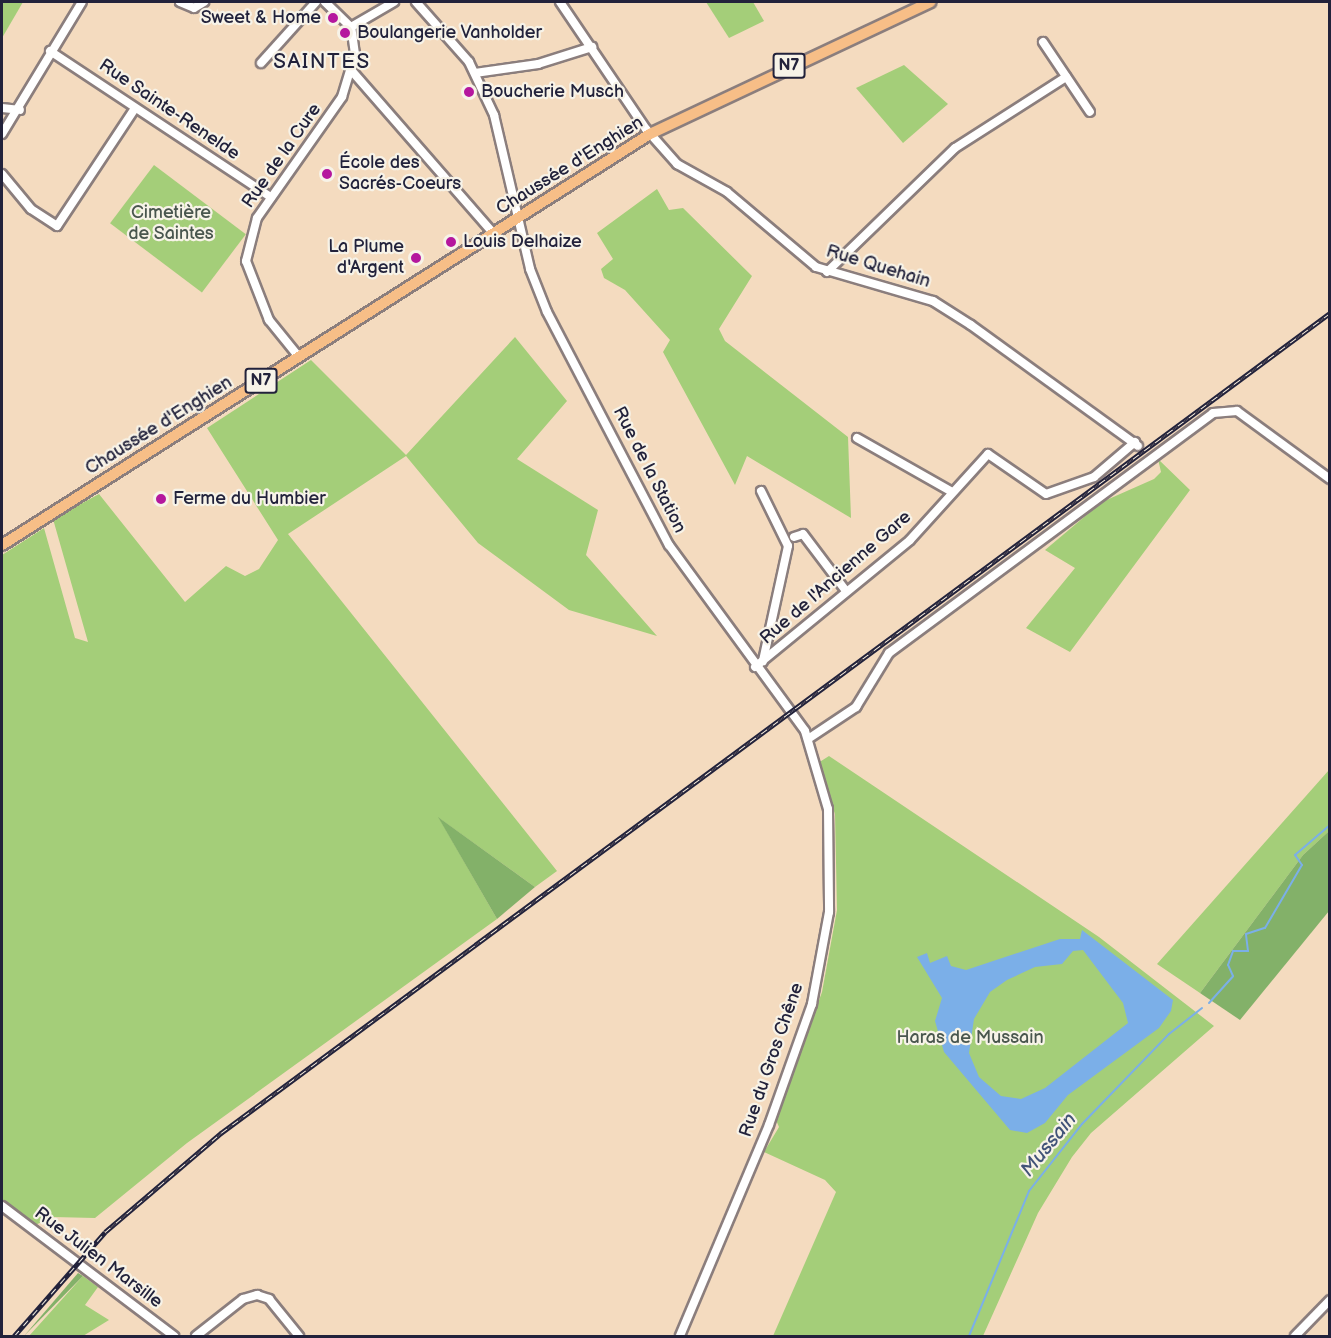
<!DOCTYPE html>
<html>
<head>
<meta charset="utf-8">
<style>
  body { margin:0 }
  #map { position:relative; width:1331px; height:1338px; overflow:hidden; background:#f4dbbf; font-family:"Balsamiq Sans",sans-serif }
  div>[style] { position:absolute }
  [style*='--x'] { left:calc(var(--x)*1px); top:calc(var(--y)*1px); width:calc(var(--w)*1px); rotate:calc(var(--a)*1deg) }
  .green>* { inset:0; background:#a4ce79; transform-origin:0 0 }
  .forest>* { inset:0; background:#83b169 }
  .water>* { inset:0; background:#7bafe8 }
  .stream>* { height:2px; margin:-1px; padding:0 1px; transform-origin:1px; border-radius:1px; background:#7bafe8 }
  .roads { filter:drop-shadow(2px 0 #8b7e7d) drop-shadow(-2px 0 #8b7e7d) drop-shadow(0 2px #8b7e7d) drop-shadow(0 -2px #8b7e7d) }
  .minor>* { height:8px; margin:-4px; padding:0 4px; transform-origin:4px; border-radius:4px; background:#fff }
  .major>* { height:10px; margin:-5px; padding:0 5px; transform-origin:5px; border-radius:5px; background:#f7be87 }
  .rail>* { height:4.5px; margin-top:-2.25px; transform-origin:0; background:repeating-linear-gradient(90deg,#f7f3e8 0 7px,#22223b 0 14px); box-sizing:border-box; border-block:2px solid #22223b }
  .dots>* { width:16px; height:16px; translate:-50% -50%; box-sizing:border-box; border:3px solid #f7f3e8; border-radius:50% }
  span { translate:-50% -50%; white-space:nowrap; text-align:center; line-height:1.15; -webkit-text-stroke:4.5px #f7f3e8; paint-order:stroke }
  .shield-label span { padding:2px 4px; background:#f7f3e8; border:2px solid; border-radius:4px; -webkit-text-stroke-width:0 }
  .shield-label { font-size:16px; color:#22223b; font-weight:700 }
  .poi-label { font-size:18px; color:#22223b }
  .right { translate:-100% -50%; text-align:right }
  .left { translate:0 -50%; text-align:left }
  .street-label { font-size:18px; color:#22223b }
  .park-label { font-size:18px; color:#49564e }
  .water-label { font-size:20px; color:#415378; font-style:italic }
  .quarter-label { font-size:21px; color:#22223b; letter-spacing:1.5px }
  .frame { position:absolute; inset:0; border:3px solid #22223b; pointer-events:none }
</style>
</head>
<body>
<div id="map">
  <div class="green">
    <i style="clip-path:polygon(2px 2px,23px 2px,2px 38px)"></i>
    <i style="clip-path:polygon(706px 2px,753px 2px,764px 21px,729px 38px)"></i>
    <i style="clip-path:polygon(904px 65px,948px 104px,903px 143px,856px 88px)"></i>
    <i style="left:154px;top:165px;width:115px;height:73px;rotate:37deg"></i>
    <i style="clip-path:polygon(657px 189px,669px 210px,683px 208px,752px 276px,719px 329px,725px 341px,848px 437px,851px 518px,747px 456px,735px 485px,663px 352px,670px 340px,625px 290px,604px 278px,601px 269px,613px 259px,597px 233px)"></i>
    <i style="clip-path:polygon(515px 337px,567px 401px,517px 459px,598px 510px,586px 555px,657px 636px,569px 610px,478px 543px,406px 456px,288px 534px,557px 871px,535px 887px,439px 818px,497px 919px,187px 1143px,95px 1218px,53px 1217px,33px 1226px,2px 1204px,2px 555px,44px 528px,75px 638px,88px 642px,53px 519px,99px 494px,185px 602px,226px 566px,245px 576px,259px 569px,278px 540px,207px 428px,311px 360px,406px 455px)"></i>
    <i style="clip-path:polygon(1158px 459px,1190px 490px,1070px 652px,1026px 628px,1075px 568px,1045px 550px,1102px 502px,1154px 479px,1161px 472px)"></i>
    <i style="clip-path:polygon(829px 756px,1099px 937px,1214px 1026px,1091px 1133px,1072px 1157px,1038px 1213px,983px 1336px,773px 1336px,836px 1192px,825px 1180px,764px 1152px,779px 1127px,776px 1120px,822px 992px,837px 910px,835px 814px,818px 763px)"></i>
    <i style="clip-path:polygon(1329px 770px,1329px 831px,1303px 855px,1200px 993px,1157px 964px)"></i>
    <i style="clip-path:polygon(83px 1276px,98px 1287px,85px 1305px,109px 1320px,83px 1336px,29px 1336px)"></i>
  </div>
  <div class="forest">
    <i style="clip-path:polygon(438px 817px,535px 887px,497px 919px)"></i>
    <i style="clip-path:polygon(1329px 831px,1329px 911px,1240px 1020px,1200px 993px,1303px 855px)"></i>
    <i style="clip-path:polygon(78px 1273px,83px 1276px,24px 1336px)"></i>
  </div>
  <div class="water">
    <i style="clip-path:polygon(evenodd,1082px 930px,1173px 1000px,1171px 1011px,1159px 1028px,1068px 1095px,1045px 1123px,1027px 1133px,1010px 1130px,944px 1052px,935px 1021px,942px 998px,917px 957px,927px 953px,930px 963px,947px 956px,951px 966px,966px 970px,1060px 939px,1080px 939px,1082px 930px,1083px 950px,1123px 1003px,1128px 1023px,1045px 1088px,1021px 1099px,1001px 1096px,979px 1077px,969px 1053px,974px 1019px,990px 992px,1007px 980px,1035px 967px,1062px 964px,1073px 951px,1083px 950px)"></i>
  </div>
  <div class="stream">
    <i style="--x:1209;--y:1003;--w:36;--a:-48"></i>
    <i style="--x:1233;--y:976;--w:12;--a:-114"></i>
    <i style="--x:1228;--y:965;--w:15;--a:-70"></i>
    <i style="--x:1233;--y:951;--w:15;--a:0"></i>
    <i style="--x:1248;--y:951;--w:17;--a:-97"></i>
    <i style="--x:1246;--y:934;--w:20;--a:-18"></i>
    <i style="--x:1265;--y:928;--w:73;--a:-59.6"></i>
    <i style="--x:1302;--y:865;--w:12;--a:-125"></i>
    <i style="--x:1295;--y:855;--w:46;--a:-40.6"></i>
    <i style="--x:969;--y:1336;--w:157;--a:-67.5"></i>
    <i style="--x:1029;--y:1191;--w:85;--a:-51.7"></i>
    <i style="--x:1082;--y:1124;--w:125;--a:-46"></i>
    <i style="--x:1169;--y:1034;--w:42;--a:-38.2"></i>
  </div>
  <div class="roads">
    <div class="minor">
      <i style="--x:180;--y:2;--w:15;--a:23"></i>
      <i style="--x:194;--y:8;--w:12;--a:-31"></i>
      <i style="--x:325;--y:2;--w:36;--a:44"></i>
      <i style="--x:351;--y:27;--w:50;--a:-30.2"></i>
      <i style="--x:416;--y:2;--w:80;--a:48.5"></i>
      <i style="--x:469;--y:62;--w:59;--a:64.7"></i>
      <i style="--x:494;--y:115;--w:158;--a:76.8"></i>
      <i style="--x:530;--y:269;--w:46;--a:68.4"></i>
      <i style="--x:547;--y:312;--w:263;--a:62.4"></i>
      <i style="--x:669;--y:545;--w:230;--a:53.8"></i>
      <i style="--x:805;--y:731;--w:81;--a:73.6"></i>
      <i style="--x:828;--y:809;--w:103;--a:89.4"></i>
      <i style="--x:829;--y:912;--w:94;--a:100.5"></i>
      <i style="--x:812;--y:1004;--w:128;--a:109.6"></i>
      <i style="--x:769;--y:1125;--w:229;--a:112.9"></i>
      <i style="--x:560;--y:2;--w:153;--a:55.9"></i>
      <i style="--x:646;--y:129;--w:47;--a:48.5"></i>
      <i style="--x:677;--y:164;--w:57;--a:29.2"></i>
      <i style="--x:727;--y:192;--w:116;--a:40.1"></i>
      <i style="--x:816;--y:267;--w:122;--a:16.2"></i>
      <i style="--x:933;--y:301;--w:45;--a:32.3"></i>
      <i style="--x:971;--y:325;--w:206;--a:35.9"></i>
      <i style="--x:1043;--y:42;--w:84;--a:56.1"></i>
      <i style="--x:50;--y:51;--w:265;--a:33.5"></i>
      <i style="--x:261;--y:63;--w:82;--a:-48"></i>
      <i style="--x:351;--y:70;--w:218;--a:48.9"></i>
      <i style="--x:475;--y:73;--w:64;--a:-8.1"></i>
      <i style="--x:538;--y:64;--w:57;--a:-17.5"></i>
      <i style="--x:2;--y:108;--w:18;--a:6"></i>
      <i style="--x:2;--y:134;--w:154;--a:-58.8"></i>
      <i style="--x:2;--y:174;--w:45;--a:50.4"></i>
      <i style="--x:31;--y:209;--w:31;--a:33"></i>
      <i style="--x:57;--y:226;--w:141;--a:-56.5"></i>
      <i style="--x:827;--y:272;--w:178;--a:-44.1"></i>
      <i style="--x:955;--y:148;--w:132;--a:-32.6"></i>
      <i style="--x:299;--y:357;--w:48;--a:-129"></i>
      <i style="--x:269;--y:320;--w:63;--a:-111.3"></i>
      <i style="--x:246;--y:261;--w:44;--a:-75.7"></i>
      <i style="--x:257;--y:218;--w:148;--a:-54.9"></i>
      <i style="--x:342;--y:97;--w:45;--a:-73.2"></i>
      <i style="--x:355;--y:54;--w:27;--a:-98"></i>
      <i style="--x:857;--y:438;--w:109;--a:29.6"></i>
      <i style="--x:761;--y:491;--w:61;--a:63.9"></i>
      <i style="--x:788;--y:546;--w:118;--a:102.3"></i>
      <i style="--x:794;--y:537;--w:9;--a:-18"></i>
      <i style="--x:803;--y:534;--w:71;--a:53"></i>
      <i style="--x:755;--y:667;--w:200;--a:-39.3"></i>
      <i style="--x:910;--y:540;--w:116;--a:-47.8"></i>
      <i style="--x:988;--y:454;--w:70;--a:34.6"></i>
      <i style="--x:1046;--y:494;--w:51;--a:-19.5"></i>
      <i style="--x:1094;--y:477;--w:54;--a:-40.5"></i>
      <i style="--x:808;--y:739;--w:58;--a:-33.7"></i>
      <i style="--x:856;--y:707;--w:63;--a:-58.6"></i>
      <i style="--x:889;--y:653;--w:403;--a:-36.5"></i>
      <i style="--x:1213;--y:413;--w:24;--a:-5"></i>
      <i style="--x:1237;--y:411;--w:115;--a:36.2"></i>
      <i style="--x:2;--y:1206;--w:216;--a:37.1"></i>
      <i style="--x:196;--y:1336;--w:60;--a:-38.2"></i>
      <i style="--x:243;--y:1299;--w:15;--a:-16"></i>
      <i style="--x:257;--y:1295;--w:13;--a:18"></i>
      <i style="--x:269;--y:1299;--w:48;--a:51"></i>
      <i style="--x:1295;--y:1336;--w:50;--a:-45.8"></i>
    </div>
    <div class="major">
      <i style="--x:2;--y:545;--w:767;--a:-32.39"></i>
      <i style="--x:650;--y:134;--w:310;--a:-25.2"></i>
    </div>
  </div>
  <div class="rail">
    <i style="--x:14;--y:1336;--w:138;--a:-48.8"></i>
    <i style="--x:105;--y:1232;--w:153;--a:-40.5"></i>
    <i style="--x:221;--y:1133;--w:1379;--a:-36.48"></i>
  </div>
  <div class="dots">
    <i style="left:333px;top:18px;background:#b5179e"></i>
    <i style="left:345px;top:33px;background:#b5179e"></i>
    <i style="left:469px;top:92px;background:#b5179e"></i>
    <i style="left:327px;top:174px;background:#b5179e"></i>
    <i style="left:451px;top:242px;background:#b5179e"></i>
    <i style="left:416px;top:258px;background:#b5179e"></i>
    <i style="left:161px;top:499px;background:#b5179e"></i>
  </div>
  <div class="shield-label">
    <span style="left:789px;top:66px">N7</span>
    <span style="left:261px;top:381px">N7</span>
  </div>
  <div class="poi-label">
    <span class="right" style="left:321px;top:18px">Sweet &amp; Home</span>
    <span class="left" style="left:357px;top:33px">Boulangerie Vanholder</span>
    <span class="left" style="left:481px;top:92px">Boucherie Musch</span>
    <span class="left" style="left:339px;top:174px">École des<br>Sacrés-Coeurs</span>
    <span class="left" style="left:463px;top:242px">Louis Delhaize</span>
    <span class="right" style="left:404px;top:258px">La Plume<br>d'Argent</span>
    <span class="left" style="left:173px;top:499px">Ferme du Humbier</span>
  </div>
  <div class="street-label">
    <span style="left:169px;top:110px;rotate:34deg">Rue Sainte-Renelde</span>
    <span style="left:282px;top:156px;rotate:-55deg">Rue de la Cure</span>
    <span style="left:570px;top:166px;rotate:-32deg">Chaussée d'Enghien</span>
    <span style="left:878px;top:267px;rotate:17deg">Rue Quehain</span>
    <span style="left:159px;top:426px;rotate:-32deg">Chaussée d'Enghien</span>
    <span style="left:649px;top:470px;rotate:63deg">Rue de la Station</span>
    <span style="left:836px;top:578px;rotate:-41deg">Rue de l'Ancienne Gare</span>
    <span style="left:772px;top:1060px;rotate:-71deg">Rue du Gros Chêne</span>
    <span style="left:98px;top:1258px;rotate:37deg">Rue Julien Marsille</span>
  </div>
  <div class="park-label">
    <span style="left:171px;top:224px">Cimetière<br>de Saintes</span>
    <span style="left:970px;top:1038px">Haras de Mussain</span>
  </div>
  <div class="water-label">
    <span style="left:1049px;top:1145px;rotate:-51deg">Mussain</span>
  </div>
  <div class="quarter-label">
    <span style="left:322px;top:62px">SAINTES</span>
  </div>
  <div class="frame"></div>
</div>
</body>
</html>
